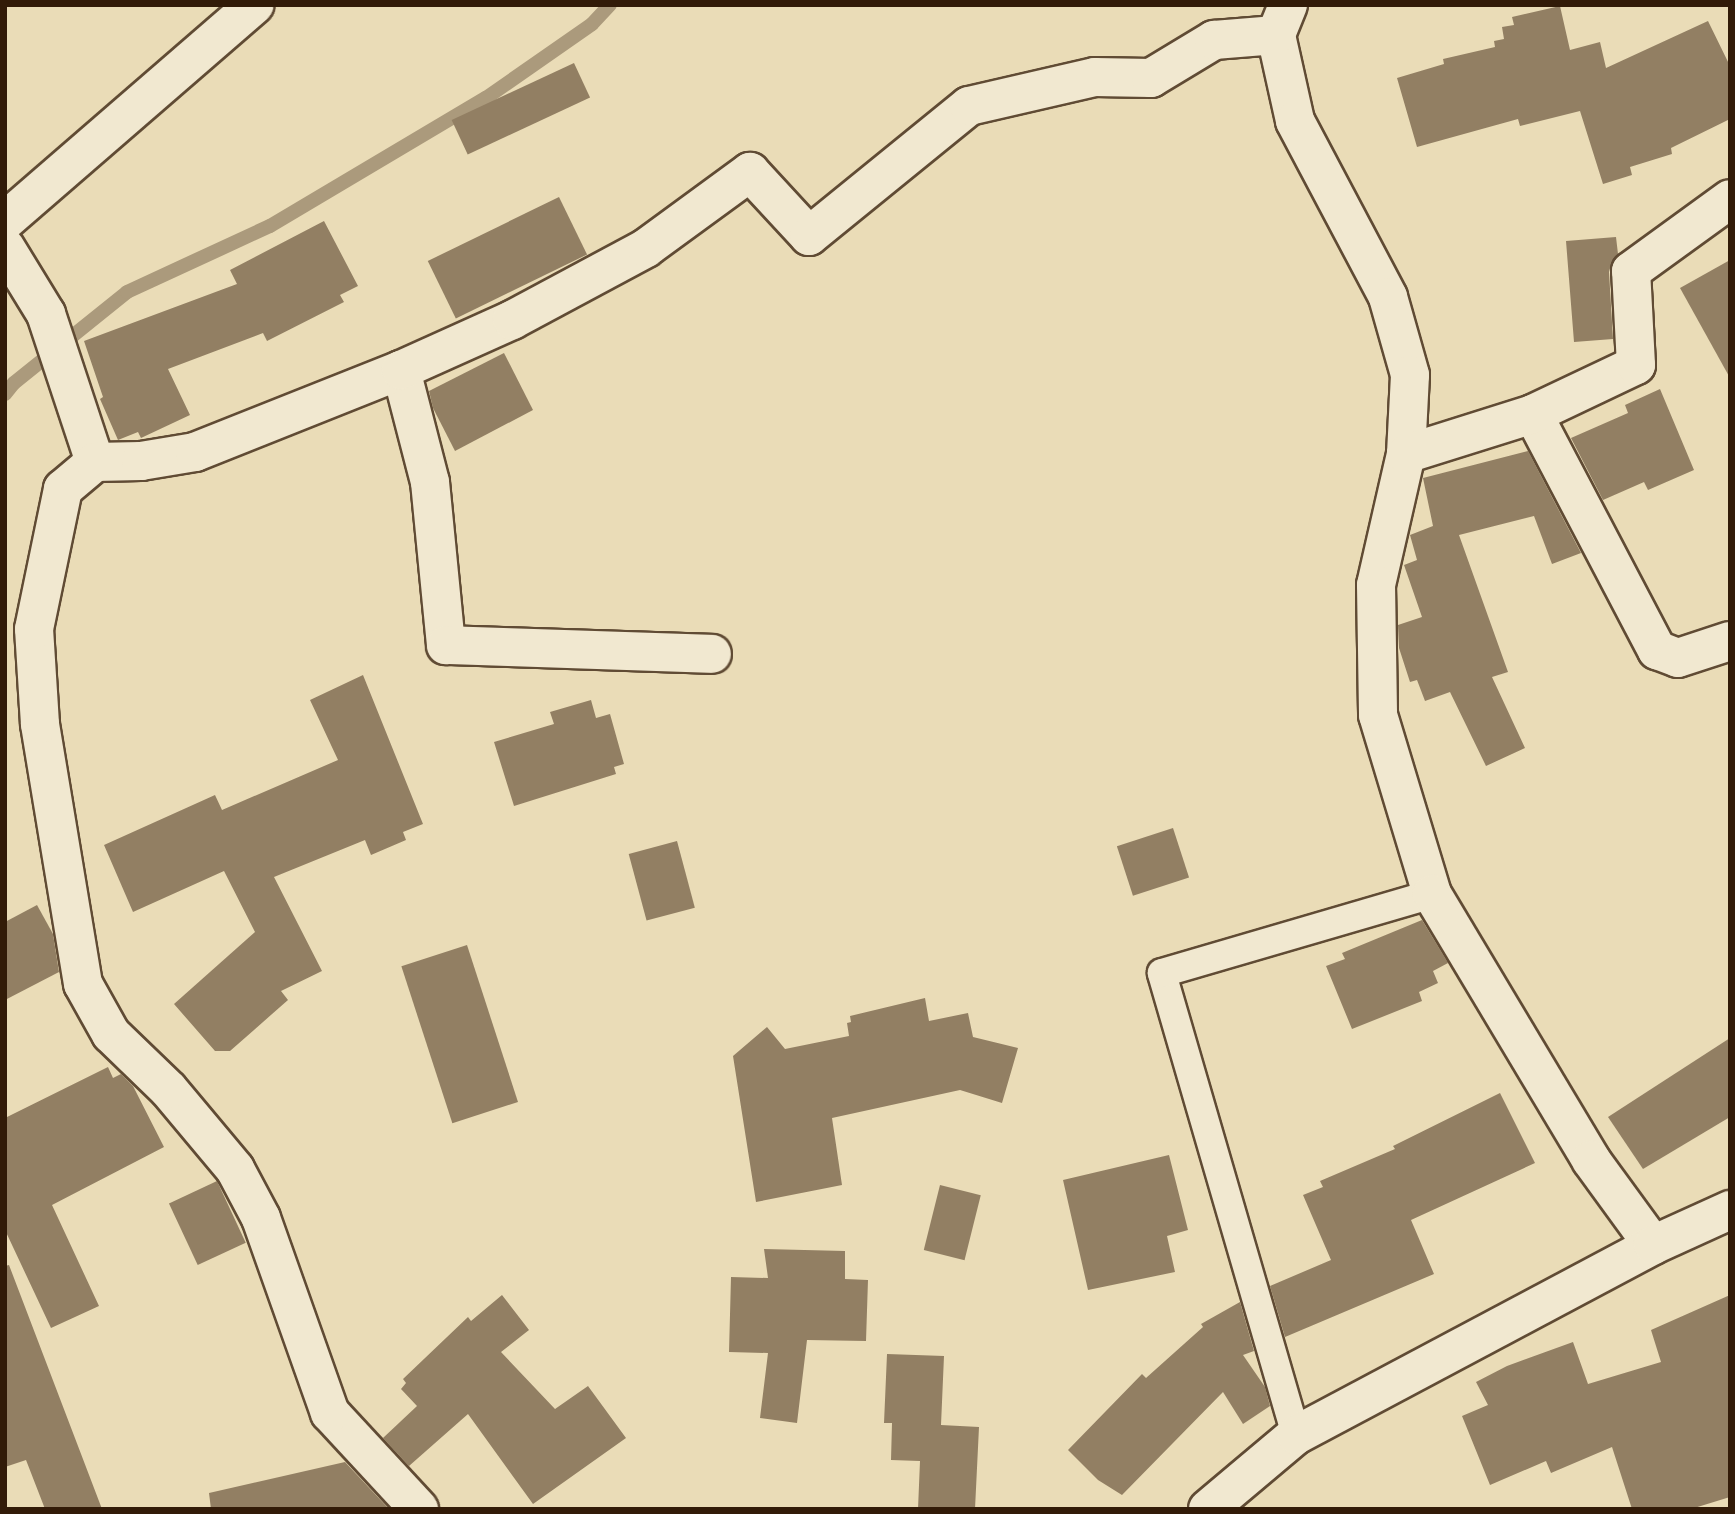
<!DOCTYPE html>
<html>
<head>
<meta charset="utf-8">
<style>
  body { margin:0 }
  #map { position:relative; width:1735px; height:1514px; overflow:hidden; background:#eadcb7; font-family:"Gentium Book Plus",serif }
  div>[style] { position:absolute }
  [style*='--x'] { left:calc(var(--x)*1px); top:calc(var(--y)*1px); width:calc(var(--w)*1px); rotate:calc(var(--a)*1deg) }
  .stream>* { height:14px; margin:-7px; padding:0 7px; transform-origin:7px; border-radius:7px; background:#ab9a7c }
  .building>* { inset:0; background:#927f63; transform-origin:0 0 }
  .roads { filter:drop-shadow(2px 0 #604b34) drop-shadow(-2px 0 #604b34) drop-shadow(0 2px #604b34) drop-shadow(0 -2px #604b34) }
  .service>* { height:28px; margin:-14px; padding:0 14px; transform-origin:14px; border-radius:14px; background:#f1e8d0 }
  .minor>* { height:38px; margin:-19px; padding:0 19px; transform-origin:19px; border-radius:19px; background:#f1e8d0 }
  span { translate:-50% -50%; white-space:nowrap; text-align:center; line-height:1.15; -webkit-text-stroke:5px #f1e8d0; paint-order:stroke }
  .frame { position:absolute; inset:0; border:7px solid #321b08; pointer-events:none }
</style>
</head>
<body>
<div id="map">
  <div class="stream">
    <i style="--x:5;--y:394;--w:14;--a:-51"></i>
    <i style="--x:14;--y:383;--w:145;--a:-38.8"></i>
    <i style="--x:127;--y:292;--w:157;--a:-24.8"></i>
    <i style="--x:270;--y:226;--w:251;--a:-30.7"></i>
    <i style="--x:486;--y:98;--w:129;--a:-34.9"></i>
    <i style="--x:592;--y:24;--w:26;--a:-47"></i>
  </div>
  <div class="building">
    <i style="clip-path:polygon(1560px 6px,1570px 50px,1600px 42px,1606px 68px,1708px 21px,1730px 66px,1730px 119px,1671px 148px,1672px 154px,1630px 167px,1632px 175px,1603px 184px,1580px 111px,1520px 126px,1518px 119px,1417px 147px,1397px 78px,1444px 64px,1443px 59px,1495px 47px,1494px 41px,1504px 39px,1502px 27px,1514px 25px,1512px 17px)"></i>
    <i style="left:574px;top:63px;width:38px;height:135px;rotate:65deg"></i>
    <i style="left:559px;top:197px;width:64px;height:146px;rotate:64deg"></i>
    <i style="clip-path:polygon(324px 221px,358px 286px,340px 295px,344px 302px,267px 341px,263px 333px,168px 369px,190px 415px,141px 438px,138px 432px,118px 440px,100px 399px,103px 397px,84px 341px,237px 284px,230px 270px)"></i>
    <i style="clip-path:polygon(1616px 237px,1618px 254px,1612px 261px,1609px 272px,1613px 339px,1574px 342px,1566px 241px)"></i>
    <i style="clip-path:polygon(1730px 260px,1730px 378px,1680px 288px)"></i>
    <i style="clip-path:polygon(504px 353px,533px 410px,455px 451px,433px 408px,429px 391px)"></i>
    <i style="clip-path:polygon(1660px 389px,1694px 470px,1648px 490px,1644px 482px,1603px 500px,1571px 438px,1628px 413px,1625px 405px)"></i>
    <i style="clip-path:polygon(1528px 451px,1581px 553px,1552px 564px,1534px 516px,1459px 535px,1508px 672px,1492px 677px,1525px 748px,1486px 766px,1450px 692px,1425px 701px,1417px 680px,1410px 682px,1399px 648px,1398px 625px,1422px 617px,1404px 565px,1417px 560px,1410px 535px,1433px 526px,1423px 478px)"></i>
    <i style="clip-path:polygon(363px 675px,423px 824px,403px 832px,406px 840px,371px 855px,365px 840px,274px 877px,322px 971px,281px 991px,288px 1000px,230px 1051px,215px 1051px,174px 1004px,255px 932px,224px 871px,133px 912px,104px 845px,215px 795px,222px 810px,338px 760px,310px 700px)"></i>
    <i style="clip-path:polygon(591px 700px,596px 718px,610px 714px,624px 764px,614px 767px,616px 774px,514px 806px,494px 742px,554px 724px,550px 712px)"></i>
    <i style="left:1173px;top:828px;width:52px;height:59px;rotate:72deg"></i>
    <i style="left:677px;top:841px;width:69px;height:50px;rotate:75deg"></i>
    <i style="clip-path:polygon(37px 905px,53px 934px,59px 972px,5px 1000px,5px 922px)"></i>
    <i style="clip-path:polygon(1422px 920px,1448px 963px,1433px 971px,1438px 983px,1419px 992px,1422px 1001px,1352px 1029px,1326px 966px,1345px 959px,1342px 953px)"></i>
    <i style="left:467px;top:945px;width:165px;height:69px;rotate:72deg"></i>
    <i style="clip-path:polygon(925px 998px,929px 1021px,968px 1013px,973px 1037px,1018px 1048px,1002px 1103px,960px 1090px,832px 1118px,842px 1185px,756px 1202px,733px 1056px,767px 1027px,785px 1049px,849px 1036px,847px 1023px,851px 1022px,850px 1016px)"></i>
    <i style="clip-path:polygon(1730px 1038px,1730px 1117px,1643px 1169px,1608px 1117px)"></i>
    <i style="clip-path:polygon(108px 1067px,113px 1078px,121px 1074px,133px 1086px,164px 1147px,52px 1205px,99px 1306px,51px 1328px,5px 1230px,5px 1118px)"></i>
    <i style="clip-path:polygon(1500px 1093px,1535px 1163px,1411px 1220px,1434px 1274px,1285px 1337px,1270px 1286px,1331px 1260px,1303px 1195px,1323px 1187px,1320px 1181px,1395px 1149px,1393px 1146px)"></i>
    <i style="clip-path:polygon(1169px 1155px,1188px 1230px,1167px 1236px,1175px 1272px,1088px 1290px,1063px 1180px)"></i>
    <i style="left:217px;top:1181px;width:68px;height:53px;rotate:65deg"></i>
    <i style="left:940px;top:1185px;width:42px;height:67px;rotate:14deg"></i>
    <i style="clip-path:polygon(764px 1249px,845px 1251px,845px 1279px,868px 1280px,866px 1341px,807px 1340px,797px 1423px,760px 1418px,768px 1353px,729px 1352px,731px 1277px,768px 1278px)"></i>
    <i style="clip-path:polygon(9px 1265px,102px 1509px,45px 1509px,26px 1460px,5px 1467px,5px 1266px)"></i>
    <i style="clip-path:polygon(502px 1295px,529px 1330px,501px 1352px,555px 1409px,588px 1386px,626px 1438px,533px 1504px,468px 1414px,409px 1466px,383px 1438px,417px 1406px,401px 1389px,406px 1383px,403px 1379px,468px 1317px,471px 1321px)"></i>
    <i style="clip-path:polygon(1730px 1295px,1730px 1497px,1691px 1509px,1632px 1509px,1612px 1447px,1551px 1473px,1546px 1461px,1490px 1485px,1462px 1416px,1488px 1405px,1476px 1382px,1507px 1366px,1573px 1342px,1588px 1384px,1661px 1362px,1651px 1330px)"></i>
    <i style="clip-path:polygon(1240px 1302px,1254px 1351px,1243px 1355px,1265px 1387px,1270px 1406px,1243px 1424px,1223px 1392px,1122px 1495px,1098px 1480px,1068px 1450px,1142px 1374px,1146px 1378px,1203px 1327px,1201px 1324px)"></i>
    <i style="clip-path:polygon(887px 1354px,944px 1356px,941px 1425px,979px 1427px,975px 1509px,918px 1509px,920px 1461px,891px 1460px,892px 1423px,884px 1423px)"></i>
    <i style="clip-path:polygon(345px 1462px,389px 1509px,211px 1509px,209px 1493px)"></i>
  </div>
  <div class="roads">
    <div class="service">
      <i style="--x:1296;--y:1435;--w:481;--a:-106.2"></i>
      <i style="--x:1162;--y:973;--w:281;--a:-16.3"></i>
    </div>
    <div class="minor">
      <i style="--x:1288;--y:5;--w:32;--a:112"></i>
      <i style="--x:1276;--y:35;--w:88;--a:77.5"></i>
      <i style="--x:1295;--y:121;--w:199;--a:62.1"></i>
      <i style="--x:1388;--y:297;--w:81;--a:74.2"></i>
      <i style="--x:1410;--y:375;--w:79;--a:92.9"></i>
      <i style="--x:1406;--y:454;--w:134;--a:102.9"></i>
      <i style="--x:1376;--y:585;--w:130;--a:89.1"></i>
      <i style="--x:1378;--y:715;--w:187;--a:73.2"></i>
      <i style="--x:1432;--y:894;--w:310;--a:59.1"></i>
      <i style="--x:1591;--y:1160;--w:105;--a:53.9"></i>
      <i style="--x:5;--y:221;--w:330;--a:-40.9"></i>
      <i style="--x:5;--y:247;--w:79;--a:58.5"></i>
      <i style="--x:46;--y:314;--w:156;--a:71.7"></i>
      <i style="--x:401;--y:370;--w:116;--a:75.5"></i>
      <i style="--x:430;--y:482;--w:164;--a:84.4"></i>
      <i style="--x:446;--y:645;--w:266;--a:1.9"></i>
      <i style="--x:1533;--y:414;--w:267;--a:62.3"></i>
      <i style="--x:1657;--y:650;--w:22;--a:21"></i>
      <i style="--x:1678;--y:658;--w:55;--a:-18.1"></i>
      <i style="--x:1406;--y:454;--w:133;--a:-17.5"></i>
      <i style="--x:1533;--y:414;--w:114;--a:-25.4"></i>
      <i style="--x:1636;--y:365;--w:94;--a:-93"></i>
      <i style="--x:1631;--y:271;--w:122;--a:-36"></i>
      <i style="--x:419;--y:1509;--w:131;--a:-132.8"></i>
      <i style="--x:330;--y:1413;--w:207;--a:-109.5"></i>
      <i style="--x:261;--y:1218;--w:55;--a:-118"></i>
      <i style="--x:235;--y:1169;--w:104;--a:-129.9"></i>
      <i style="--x:168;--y:1089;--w:79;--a:-136"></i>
      <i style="--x:111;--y:1034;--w:57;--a:-119.2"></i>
      <i style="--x:83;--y:984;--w:264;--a:-99.4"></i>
      <i style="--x:40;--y:724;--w:95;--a:-93.6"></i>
      <i style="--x:34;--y:629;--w:143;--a:-78.3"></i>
      <i style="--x:63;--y:489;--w:42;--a:-40.2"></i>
      <i style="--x:95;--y:462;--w:46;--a:-1.2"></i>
      <i style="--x:141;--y:461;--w:55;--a:-9.5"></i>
      <i style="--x:195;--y:452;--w:222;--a:-21.7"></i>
      <i style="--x:401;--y:370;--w:122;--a:-24.2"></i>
      <i style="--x:512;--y:320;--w:152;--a:-28.2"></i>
      <i style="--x:646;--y:248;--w:129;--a:-36.2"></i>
      <i style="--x:750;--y:172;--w:87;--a:47.3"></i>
      <i style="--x:809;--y:236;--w:206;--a:-39.1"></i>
      <i style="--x:969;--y:106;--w:129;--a:-13"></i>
      <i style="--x:1095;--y:77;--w:56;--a:1"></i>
      <i style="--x:1151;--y:78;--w:74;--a:-31.1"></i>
      <i style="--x:1214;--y:40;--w:62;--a:-4.6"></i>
      <i style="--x:1208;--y:1509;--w:115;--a:-40.1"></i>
      <i style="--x:1296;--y:1435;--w:404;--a:-28"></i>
      <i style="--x:1653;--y:1245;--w:85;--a:-24.4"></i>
    </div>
  </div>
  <div class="frame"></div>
</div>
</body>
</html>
